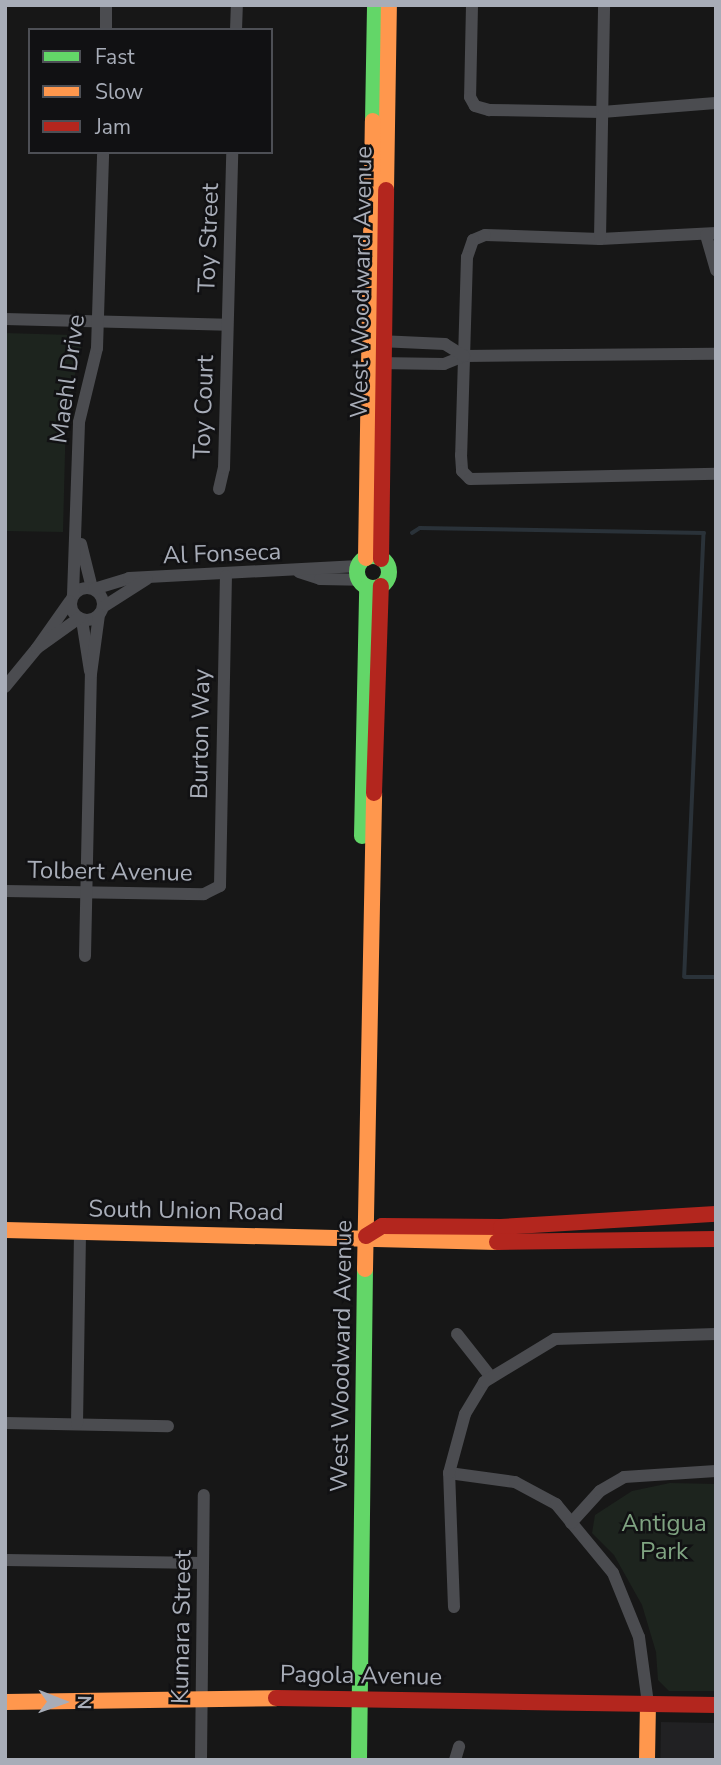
<!DOCTYPE html>
<html>
<head>
<meta charset="utf-8">
<style>
  body { margin:0 }
  #map { position:relative; width:721px; height:1765px; overflow:hidden; background:#171717; font-family:"Nunito Sans",sans-serif }
  div>[style] { position:absolute }
  [style*='--x'] { left:calc(var(--x)*1px); top:calc(var(--y)*1px); width:calc(var(--w)*1px); rotate:calc(var(--a)*1deg) }
  .built>* { inset:0; background:#212123; transform-origin:0 0 }
  .green>* { inset:0; background:#1d241e }
  .stream>* { height:3.5px; margin:-1.75px; padding:0 1.75px; transform-origin:1.75px; border-radius:1.75px; background:#2a3239 }
  .street>* { height:12px; margin:-6px; padding:0 6px; transform-origin:6px; border-radius:6px; background:#4b4c50 }
  .street>.ring { margin:-6px; padding:0; box-sizing:content-box; background:none; border:12px solid #4b4c50; border-radius:50% }
  .fast>* { height:16px; margin:-8px; padding:0 8px; transform-origin:8px; border-radius:8px; background:#63d668 }
  .fast>.ring { margin:-8px; padding:0; box-sizing:content-box; background:none; border:16px solid #63d668; border-radius:50% }
  .slow>* { height:16px; margin:-8px; padding:0 8px; transform-origin:8px; border-radius:8px; background:#ff974d }
  .jam>* { height:16px; margin:-8px; padding:0 8px; transform-origin:8px; border-radius:8px; background:#b3261e }
  span { translate:-50% -50%; white-space:nowrap; text-align:center; line-height:1.15; -webkit-text-stroke:5px #111113; paint-order:stroke }
  .street-label { font-size:24px; color:#a8adb8 }
  .park-label { font-size:24px; color:#7fa381 }
  .frame { position:absolute; inset:0; border:7px solid #a8adb8; pointer-events:none }
  .legend { position:absolute; left:28px; top:28px; width:245px; height:126px; box-sizing:border-box; background:#111113; border:2px solid #4d4f55; margin:0; padding:9px 12px; list-style:none; font-size:21px; color:#a8adb8 }
  .legend li { display:flex; align-items:center; gap:14px; height:35px }
  .legend b { width:35px; border:2px solid #4d4f55 }
  .north { position:absolute; left:28px; top:1667px; width:70px; height:70px; -webkit-text-stroke:5px #111113; paint-order:stroke; rotate:91deg; font-size:19px; font-weight:700; line-height:28px; text-align:center; color:#a8adb8 }
  .north::after { content:''; display:block; margin:auto; width:24px; height:32px; background:#a8adb8; clip-path:polygon(50% 0,100% 100%,50% 72%,0 100%) }
</style>
</head>
<body>
<div id="map">
  <div class="built">
    <i style="left:661px;top:1722px;width:55px;height:38px;rotate:1deg"></i>
  </div>
  <div class="green">
    <i style="clip-path:polygon(5px 333px,71px 335px,82px 344px,66px 413px,63px 532px,5px 531px)"></i>
    <i style="clip-path:polygon(670px 1483px,716px 1484px,716px 1691px,669px 1691px,658px 1680px,656px 1652px,642px 1605px,614px 1555px,592px 1533px,595px 1515px,632px 1491px)"></i>
  </div>
  <div class="stream">
    <i style="--x:412;--y:533;--w:9;--a:-32"></i>
    <i style="--x:420;--y:528;--w:284;--a:1"></i>
    <i style="--x:704;--y:533;--w:444;--a:92.5"></i>
    <i style="--x:685;--y:977;--w:31;--a:0"></i>
  </div>
  <div class="street">
    <i style="--x:106;--y:5;--w:25;--a:90"></i>
    <i style="--x:472;--y:5;--w:92;--a:91.2"></i>
    <i style="--x:470;--y:97;--w:10;--a:61"></i>
    <i style="--x:475;--y:106;--w:15;--a:16"></i>
    <i style="--x:489;--y:110;--w:113;--a:1"></i>
    <i style="--x:602;--y:112;--w:114;--a:-4.5"></i>
    <i style="--x:236;--y:30;--w:25;--a:-88"></i>
    <i style="--x:716;--y:233;--w:116;--a:177"></i>
    <i style="--x:600;--y:239;--w:115;--a:-178"></i>
    <i style="--x:485;--y:235;--w:13;--a:157"></i>
    <i style="--x:473;--y:240;--w:18;--a:109"></i>
    <i style="--x:467;--y:257;--w:198;--a:91.7"></i>
    <i style="--x:461;--y:455;--w:16;--a:86"></i>
    <i style="--x:462;--y:471;--w:11;--a:45"></i>
    <i style="--x:470;--y:479;--w:246;--a:-1.2"></i>
    <i style="--x:706;--y:235;--w:37;--a:74"></i>
    <i style="--x:600;--y:239;--w:234;--a:-89"></i>
    <i style="--x:5;--y:319;--w:222;--a:1.5"></i>
    <i style="--x:464;--y:356;--w:252;--a:-0.5"></i>
    <i style="--x:377;--y:363;--w:67;--a:0.9"></i>
    <i style="--x:444;--y:364;--w:22;--a:-22"></i>
    <i style="--x:464;--y:356;--w:22;--a:-148"></i>
    <i style="--x:445;--y:344;--w:66;--a:-177.4"></i>
    <i style="--x:219;--y:489;--w:22;--a:-77"></i>
    <i style="--x:224;--y:468;--w:316;--a:-88.5"></i>
    <i style="--x:81;--y:544;--w:45;--a:76"></i>
    <i style="--x:299;--y:572;--w:22;--a:18"></i>
    <i style="--x:320;--y:579;--w:39;--a:1"></i>
    <i class="ring" style="left:71px;top:588px;width:20px;height:20px"></i>
    <i style="--x:94;--y:589;--w:37;--a:-17"></i>
    <i style="--x:129;--y:578;--w:230;--a:-3"></i>
    <i style="--x:73;--y:595;--w:173;--a:-88"></i>
    <i style="--x:79;--y:422;--w:76;--a:-76.3"></i>
    <i style="--x:97;--y:348;--w:196;--a:-88.2"></i>
    <i style="--x:103;--y:607;--w:52;--a:-32.5"></i>
    <i style="--x:82;--y:620;--w:52;--a:81.1"></i>
    <i style="--x:37;--y:648;--w:57;--a:-54.9"></i>
    <i style="--x:5;--y:687;--w:50;--a:-50.6"></i>
    <i style="--x:37;--y:648;--w:52;--a:-35.5"></i>
    <i style="--x:5;--y:891;--w:199;--a:0.9"></i>
    <i style="--x:204;--y:894;--w:18;--a:-27"></i>
    <i style="--x:220;--y:886;--w:310;--a:-88.9"></i>
    <i style="--x:85;--y:956;--w:282;--a:-88.8"></i>
    <i style="--x:91;--y:674;--w:60;--a:-82.3"></i>
    <i style="--x:457;--y:1334;--w:55;--a:51.7"></i>
    <i style="--x:5;--y:1423;--w:163;--a:1.1"></i>
    <i style="--x:77;--y:1424;--w:191;--a:-89.1"></i>
    <i style="--x:449;--y:1473;--w:67;--a:7.8"></i>
    <i style="--x:515;--y:1482;--w:47;--a:28.2"></i>
    <i style="--x:556;--y:1504;--w:89;--a:50.4"></i>
    <i style="--x:613;--y:1573;--w:69;--a:67.9"></i>
    <i style="--x:639;--y:1637;--w:68;--a:82.3"></i>
    <i style="--x:571;--y:1523;--w:43;--a:-47.8"></i>
    <i style="--x:600;--y:1491;--w:28;--a:-30"></i>
    <i style="--x:624;--y:1477;--w:92;--a:-3.7"></i>
    <i style="--x:5;--y:1560;--w:198;--a:0.9"></i>
    <i style="--x:454;--y:1607;--w:134;--a:-92.1"></i>
    <i style="--x:449;--y:1473;--w:61;--a:-74.8"></i>
    <i style="--x:465;--y:1414;--w:37;--a:-59"></i>
    <i style="--x:484;--y:1382;--w:83;--a:-31.2"></i>
    <i style="--x:555;--y:1339;--w:161;--a:-1.8"></i>
    <i style="--x:201;--y:1760;--w:265;--a:-89.4"></i>
    <i style="--x:455;--y:1760;--w:14;--a:-73"></i>
  </div>
  <div class="fast">
    <i style="--x:373;--y:121;--w:116;--a:-89"></i>
    <i class="ring" style="left:357px;top:556px;width:16px;height:16px"></i>
    <i style="--x:362;--y:836;--w:249;--a:-88.8"></i>
    <i style="--x:359;--y:1760;--w:491;--a:-89.3"></i>
  </div>
  <div class="slow">
    <i style="--x:386;--y:190;--w:185;--a:-89.1"></i>
    <i style="--x:366;--y:558;--w:437;--a:-89.1"></i>
    <i style="--x:5;--y:1230;--w:492;--a:1.4"></i>
    <i style="--x:365;--y:1269;--w:476;--a:-88.9"></i>
    <i style="--x:5;--y:1702;--w:271;--a:-0.8"></i>
    <i style="--x:647;--y:1760;--w:56;--a:-89"></i>
  </div>
  <div class="jam">
    <i style="--x:381;--y:559;--w:369;--a:-89.2"></i>
    <i style="--x:374;--y:793;--w:207;--a:-88.1"></i>
    <i style="--x:366;--y:1236;--w:19;--a:-32"></i>
    <i style="--x:382;--y:1226;--w:119;--a:0.5"></i>
    <i style="--x:501;--y:1227;--w:215;--a:-3.5"></i>
    <i style="--x:497;--y:1242;--w:219;--a:-0.8"></i>
    <i style="--x:276;--y:1698;--w:440;--a:0.9"></i>
  </div>
  <div class="street-label">
    <span style="left:209px;top:238px;rotate:-88deg">Toy Street</span>
    <span style="left:362px;top:282px;rotate:-89deg">West Woodward Avenue</span>
    <span style="left:68px;top:379px;rotate:-82deg">Maehl Drive</span>
    <span style="left:204px;top:407px;rotate:-88deg">Toy Court</span>
    <span style="left:222px;top:554px;rotate:-2deg">Al Fonseca</span>
    <span style="left:201px;top:734px;rotate:-89deg">Burton Way</span>
    <span style="left:110px;top:872px;rotate:1deg">Tolbert Avenue</span>
    <span style="left:186px;top:1211px;rotate:1deg">South Union Road</span>
    <span style="left:342px;top:1356px;rotate:-89deg">West Woodward Avenue</span>
    <span style="left:182px;top:1627px;rotate:-89deg">Kumara Street</span>
    <span style="left:361px;top:1676px;rotate:1deg">Pagola Avenue</span>
  </div>
  <div class="park-label">
    <span style="left:664px;top:1538px">Antigua<br>Park</span>
  </div>
  <div class="frame"></div>
  <ul class="legend">
  <li><b style="height:9px;background:#63d668"></b>Fast</li>
  <li><b style="height:9px;background:#ff974d"></b>Slow</li>
  <li><b style="height:9px;background:#b3261e"></b>Jam</li>
  </ul>
  <div class="north">N</div>
</div>
</body>
</html>
